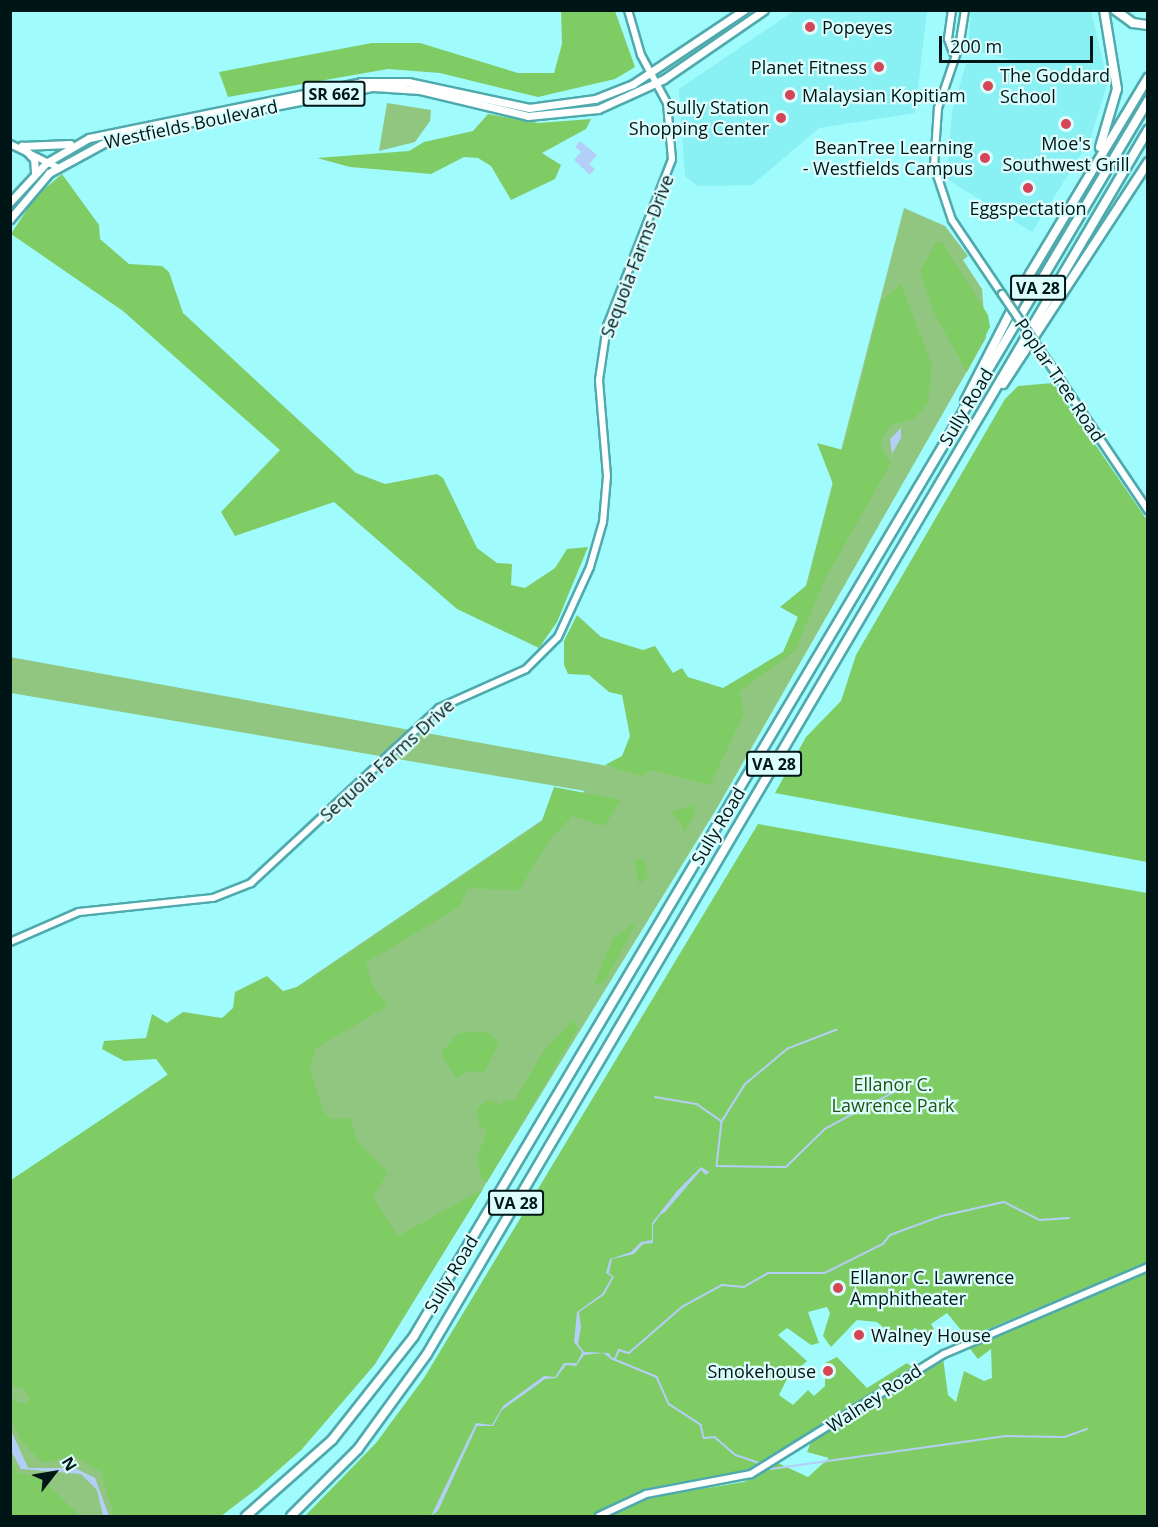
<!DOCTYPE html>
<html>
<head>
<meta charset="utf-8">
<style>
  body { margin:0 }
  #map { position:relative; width:1158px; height:1527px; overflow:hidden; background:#a0fbfd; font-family:"Open Sans",sans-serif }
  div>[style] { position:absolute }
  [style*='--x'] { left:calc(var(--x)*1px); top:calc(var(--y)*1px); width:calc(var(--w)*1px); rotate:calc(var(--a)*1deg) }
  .built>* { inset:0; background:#89f0f3 }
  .green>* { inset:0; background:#90c67f }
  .forest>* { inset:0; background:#7fcc65 }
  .water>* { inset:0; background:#b4cff7 }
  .stream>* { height:1.5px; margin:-0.75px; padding:0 0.75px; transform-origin:0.75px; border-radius:0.75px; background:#b4cff7 }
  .roads { filter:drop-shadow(2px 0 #4faaad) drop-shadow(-2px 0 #4faaad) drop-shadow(0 2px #4faaad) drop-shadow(0 -2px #4faaad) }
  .secondary>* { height:6px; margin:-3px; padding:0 3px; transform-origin:3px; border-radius:3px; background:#fff }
  .primary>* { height:7px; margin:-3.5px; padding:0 3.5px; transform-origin:3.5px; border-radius:3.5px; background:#fff }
  .highway>* { height:8px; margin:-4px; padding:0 4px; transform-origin:4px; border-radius:4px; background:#fff }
  .bridges { filter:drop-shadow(2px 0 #4faaad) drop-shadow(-2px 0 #4faaad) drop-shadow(0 2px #4faaad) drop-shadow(0 -2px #4faaad) }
  .secondary-bridge>* { height:6px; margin:-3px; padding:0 3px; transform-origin:3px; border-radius:3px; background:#fff }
  .dots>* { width:16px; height:16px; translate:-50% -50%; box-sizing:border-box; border:3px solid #dcfdfe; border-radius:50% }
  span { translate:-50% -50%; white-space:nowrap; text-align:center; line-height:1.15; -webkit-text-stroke:4.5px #dcfdfe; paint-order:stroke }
  .shield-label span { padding:2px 4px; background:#dcfdfe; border:2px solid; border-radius:4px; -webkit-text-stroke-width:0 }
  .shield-label { font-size:16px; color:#001516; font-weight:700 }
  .poi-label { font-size:18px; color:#001516 }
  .left { translate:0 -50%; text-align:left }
  .right { translate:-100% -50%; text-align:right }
  .street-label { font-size:18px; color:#001516 }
  .park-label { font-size:18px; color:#22540d }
  .frame { position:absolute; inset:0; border:12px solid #001516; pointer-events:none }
  .north { position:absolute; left:24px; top:1443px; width:60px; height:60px; -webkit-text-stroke:4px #dcfdfe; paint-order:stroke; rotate:59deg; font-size:16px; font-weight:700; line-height:24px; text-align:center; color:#001516 }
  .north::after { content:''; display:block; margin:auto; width:21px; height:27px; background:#001516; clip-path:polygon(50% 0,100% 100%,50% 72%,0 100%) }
  .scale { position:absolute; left:939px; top:36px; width:154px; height:27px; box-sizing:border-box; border:3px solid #001516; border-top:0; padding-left:8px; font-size:18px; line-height:21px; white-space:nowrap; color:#001516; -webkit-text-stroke:4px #dcfdfe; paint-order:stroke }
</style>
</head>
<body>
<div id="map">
  <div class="built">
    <i style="clip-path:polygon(794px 11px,927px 11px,915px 113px,819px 128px,752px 185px,698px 186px,685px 176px,679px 89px)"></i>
    <i style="clip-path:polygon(971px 11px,1091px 11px,1108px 82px,1090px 140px,1032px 232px,947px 179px,952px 112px,966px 64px,1016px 61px,968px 49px)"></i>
  </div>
  <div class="green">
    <i style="clip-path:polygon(387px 103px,431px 110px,430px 121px,415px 142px,379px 151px)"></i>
    <i style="clip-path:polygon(904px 208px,945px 226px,968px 256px,963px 260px,982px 289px,986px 338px,717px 808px,375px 1364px,301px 1450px,221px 1516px,11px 1516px,11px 1181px,585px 791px,11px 693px,10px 657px,619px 768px,790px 647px)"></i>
  </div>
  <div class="forest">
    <i style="clip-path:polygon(561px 10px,615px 11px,635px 67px,615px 79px,538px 97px,440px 73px,388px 69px,228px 97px,219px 72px,372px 43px,420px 43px,518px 73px,554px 73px,562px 44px)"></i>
    <i style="clip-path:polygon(488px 114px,538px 123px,591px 119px,586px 129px,542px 153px,561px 165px,555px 179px,511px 200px,491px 166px,478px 158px,464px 157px,431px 174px,350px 167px,317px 158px,409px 151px,424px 142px,473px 131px)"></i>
    <i style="clip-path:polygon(62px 174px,99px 225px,100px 239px,129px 264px,162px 266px,169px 272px,183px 313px,356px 473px,385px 484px,437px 474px,443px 478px,477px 548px,497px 563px,512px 564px,511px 585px,525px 588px,555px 568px,567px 549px,588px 547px,557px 622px,539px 648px,457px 609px,334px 502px,235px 536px,221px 512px,280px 450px,123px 311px,11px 234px,36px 196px)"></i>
    <i style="clip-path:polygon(936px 242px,942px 242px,988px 315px,990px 327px,967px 372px,933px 311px,920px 272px)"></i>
    <i style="clip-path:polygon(901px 284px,932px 365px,928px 403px,914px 419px,892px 425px,883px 436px,881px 446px,891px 463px,825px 579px,795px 651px,739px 692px,744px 714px,710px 785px,651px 770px,641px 776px,605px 765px,622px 756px,630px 736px,622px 695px,609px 692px,589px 675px,568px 674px,564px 665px,564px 641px,577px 615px,601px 637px,643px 650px,655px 646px,673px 673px,682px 668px,688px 677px,723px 688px,783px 652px,798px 617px,780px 607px,807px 585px,833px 484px,817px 443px,843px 450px,882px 300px)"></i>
    <i style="clip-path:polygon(1053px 383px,1147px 520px,1147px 862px,775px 793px,806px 737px,841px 701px,856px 655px,1005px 399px,1018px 386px)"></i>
    <i style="clip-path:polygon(554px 787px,621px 800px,604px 826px,572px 816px,549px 841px,519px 890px,468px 888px,460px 906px,366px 963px,373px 987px,388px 1006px,316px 1048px,310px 1068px,323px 1111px,332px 1119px,350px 1118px,357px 1141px,388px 1173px,373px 1197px,398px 1236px,483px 1189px,375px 1364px,301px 1450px,258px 1488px,221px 1516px,114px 1516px,101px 1472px,74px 1456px,43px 1463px,21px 1441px,11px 1419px,12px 1401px,26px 1404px,30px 1399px,23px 1388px,11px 1385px,11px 1180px,168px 1075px,156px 1059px,124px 1061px,102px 1049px,104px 1041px,146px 1038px,152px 1014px,167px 1023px,183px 1012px,222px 1018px,233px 1008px,235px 992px,267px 976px,283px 991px,300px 986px,541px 823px)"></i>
    <i style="clip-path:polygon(693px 805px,695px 813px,683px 834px,683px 826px,671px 812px)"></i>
    <i style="clip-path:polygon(758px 824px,1147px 893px,1147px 1263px,954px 1343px,951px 1337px,961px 1330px,947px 1313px,931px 1324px,934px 1329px,927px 1336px,915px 1328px,898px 1340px,877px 1322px,857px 1320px,831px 1347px,823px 1336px,830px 1313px,827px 1307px,808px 1312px,819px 1343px,811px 1345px,787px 1328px,778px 1335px,807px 1361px,787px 1379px,779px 1395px,793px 1405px,808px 1390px,814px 1396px,825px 1386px,825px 1363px,837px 1357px,867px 1388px,907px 1363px,912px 1367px,749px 1472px,650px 1490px,596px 1516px,305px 1516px,376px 1443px,424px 1378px)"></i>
    <i style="clip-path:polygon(642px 858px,649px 876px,639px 884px,634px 860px)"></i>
    <i style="clip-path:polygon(637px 921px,605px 981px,593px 986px,613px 939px)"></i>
    <i style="clip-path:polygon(574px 1020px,578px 1028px,487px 1182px,481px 1178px,477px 1158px,487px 1130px,479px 1126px,477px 1108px,489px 1100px,501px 1105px,504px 1099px,514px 1101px,545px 1049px)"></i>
    <i style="clip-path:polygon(475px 1031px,491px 1034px,499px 1044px,483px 1074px,471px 1070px,456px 1078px,441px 1053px,457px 1034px)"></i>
    <i style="clip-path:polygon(1147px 1272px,1147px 1516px,607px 1516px,652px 1497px,744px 1482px,778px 1463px,808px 1477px,829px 1458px,807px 1452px,811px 1442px,928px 1367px,943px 1358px,948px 1395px,956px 1402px,964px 1371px,984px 1381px,992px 1378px,991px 1349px,978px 1359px,968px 1346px)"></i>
    <i style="clip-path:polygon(11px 1459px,18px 1473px,41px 1478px,80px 1516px,11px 1516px)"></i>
  </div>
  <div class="water">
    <i style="clip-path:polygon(580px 141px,597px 155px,589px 164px,595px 169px,590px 175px,574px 160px,581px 152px,575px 147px)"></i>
    <i style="clip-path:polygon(901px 428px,901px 438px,892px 454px,890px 439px)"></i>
    <i style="clip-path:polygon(717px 1166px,706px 1175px,701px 1170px,665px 1212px,660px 1215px,653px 1225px,653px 1243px,643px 1244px,634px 1254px,612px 1259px,609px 1273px,614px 1277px,604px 1295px,579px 1312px,581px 1327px,578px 1344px,584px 1352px,609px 1353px,613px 1360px,603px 1353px,584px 1355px,576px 1366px,566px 1365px,556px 1378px,545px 1379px,502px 1410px,493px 1426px,477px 1426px,438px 1511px,431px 1516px,476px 1423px,492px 1425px,503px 1406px,544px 1376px,555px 1377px,564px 1363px,577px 1363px,582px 1352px,574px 1342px,577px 1312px,602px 1294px,612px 1277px,606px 1273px,610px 1259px,631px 1252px,641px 1242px,652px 1240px,652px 1223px,677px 1191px,701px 1167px,709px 1172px)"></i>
    <i style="clip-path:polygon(10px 1428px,28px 1468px,75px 1468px,95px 1478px,109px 1516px,103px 1516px,97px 1490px,81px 1474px,21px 1469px,11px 1451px)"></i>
  </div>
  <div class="stream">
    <i style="--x:837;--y:1030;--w:53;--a:158.8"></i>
    <i style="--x:788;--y:1049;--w:56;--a:140.1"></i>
    <i style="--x:745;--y:1085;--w:44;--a:121.9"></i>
    <i style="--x:722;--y:1122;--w:44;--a:96.5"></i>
    <i style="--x:717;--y:1166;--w:69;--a:0.8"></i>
    <i style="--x:786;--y:1167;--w:54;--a:-44.3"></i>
    <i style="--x:825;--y:1129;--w:78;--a:-28.2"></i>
    <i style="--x:655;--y:1097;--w:43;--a:9.5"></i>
    <i style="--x:697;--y:1104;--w:29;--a:35"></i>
    <i style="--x:611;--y:1358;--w:50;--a:22.4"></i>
    <i style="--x:657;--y:1377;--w:30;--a:66"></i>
    <i style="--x:669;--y:1404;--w:38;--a:33"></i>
    <i style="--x:701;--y:1425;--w:13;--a:77"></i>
    <i style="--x:704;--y:1438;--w:11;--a:-5"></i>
    <i style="--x:715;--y:1437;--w:28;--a:41"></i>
    <i style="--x:736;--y:1455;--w:24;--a:19"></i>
    <i style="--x:615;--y:1359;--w:10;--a:-66"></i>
    <i style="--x:619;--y:1350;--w:10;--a:17"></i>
    <i style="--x:629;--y:1353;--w:70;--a:-41"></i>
    <i style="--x:682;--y:1307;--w:46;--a:-28.8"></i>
    <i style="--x:722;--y:1285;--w:22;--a:5"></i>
    <i style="--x:744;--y:1287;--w:28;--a:-30"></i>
    <i style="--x:768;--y:1273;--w:57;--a:0"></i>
    <i style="--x:825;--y:1273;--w:65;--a:-26.6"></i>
    <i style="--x:883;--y:1244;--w:11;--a:-52"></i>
    <i style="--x:890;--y:1235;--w:55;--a:-20.1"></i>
    <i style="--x:942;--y:1216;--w:64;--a:-12.7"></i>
    <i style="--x:1004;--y:1202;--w:40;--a:26.6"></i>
    <i style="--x:1040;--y:1220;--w:29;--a:-4"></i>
    <i style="--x:771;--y:1469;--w:237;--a:-8"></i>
    <i style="--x:1006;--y:1436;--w:59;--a:1"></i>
    <i style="--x:1065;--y:1437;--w:23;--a:-20"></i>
  </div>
  <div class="roads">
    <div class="secondary">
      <i style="--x:952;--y:10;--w:29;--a:98"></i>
      <i style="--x:948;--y:39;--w:15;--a:70"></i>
      <i style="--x:965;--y:10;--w:33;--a:99"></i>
      <i style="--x:960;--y:43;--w:69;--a:108.7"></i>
      <i style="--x:938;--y:108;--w:58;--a:93.9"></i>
      <i style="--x:934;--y:166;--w:57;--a:71.6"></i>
      <i style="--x:952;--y:220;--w:89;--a:56"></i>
      <i style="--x:10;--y:144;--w:52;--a:26.1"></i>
      <i style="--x:1044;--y:356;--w:186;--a:56"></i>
      <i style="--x:10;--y:942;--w:75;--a:-23.5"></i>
      <i style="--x:79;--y:912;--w:135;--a:-6"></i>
      <i style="--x:213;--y:898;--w:41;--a:-21.5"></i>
      <i style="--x:251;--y:883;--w:257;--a:-42.9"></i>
      <i style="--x:439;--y:708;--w:95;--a:-24.1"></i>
      <i style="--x:526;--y:669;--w:45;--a:-45"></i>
      <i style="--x:558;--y:637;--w:77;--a:-65.4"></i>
      <i style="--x:590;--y:567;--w:47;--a:-73.9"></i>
      <i style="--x:603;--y:522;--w:46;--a:-85"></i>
      <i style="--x:607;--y:476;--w:96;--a:-94.8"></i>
      <i style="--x:599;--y:380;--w:55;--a:-81.6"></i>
      <i style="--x:607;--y:326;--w:179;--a:-68.7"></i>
      <i style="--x:672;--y:159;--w:56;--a:-95.1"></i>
      <i style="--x:667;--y:103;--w:55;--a:-118.4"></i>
      <i style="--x:641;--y:55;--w:47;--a:-106.1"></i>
      <i style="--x:599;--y:1516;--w:52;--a:-25.1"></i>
      <i style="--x:646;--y:1494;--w:107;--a:-10.8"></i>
      <i style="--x:751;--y:1474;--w:227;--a:-31.9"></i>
      <i style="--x:944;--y:1354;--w:222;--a:-23.1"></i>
    </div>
    <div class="primary">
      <i style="--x:35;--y:172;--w:13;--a:-94"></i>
      <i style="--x:34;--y:159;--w:18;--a:-133"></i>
      <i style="--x:22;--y:146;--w:48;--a:-2.4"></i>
      <i style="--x:10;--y:202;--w:53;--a:-47.3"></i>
      <i style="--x:46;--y:163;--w:50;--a:-30.2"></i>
      <i style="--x:89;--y:138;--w:278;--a:-11.6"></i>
      <i style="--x:361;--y:82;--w:47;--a:0"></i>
      <i style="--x:408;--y:82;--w:124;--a:12.1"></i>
      <i style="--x:529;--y:108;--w:67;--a:-7.8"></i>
      <i style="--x:595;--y:99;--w:41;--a:-21.5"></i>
      <i style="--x:633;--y:84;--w:133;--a:-33.7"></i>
      <i style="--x:10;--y:219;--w:60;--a:-49.7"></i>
      <i style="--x:49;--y:173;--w:75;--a:-28.6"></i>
      <i style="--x:115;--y:137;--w:263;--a:-11"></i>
      <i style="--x:373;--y:87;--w:47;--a:3.7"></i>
      <i style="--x:420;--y:90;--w:111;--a:13.5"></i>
      <i style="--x:528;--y:116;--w:70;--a:-5.7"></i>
      <i style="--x:598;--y:109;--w:72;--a:-24.4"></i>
      <i style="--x:664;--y:79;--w:121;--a:-34.6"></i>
    </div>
    <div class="highway">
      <i style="--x:1115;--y:10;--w:22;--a:36"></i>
      <i style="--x:1133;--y:23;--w:15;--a:8"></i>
      <i style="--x:1100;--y:147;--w:60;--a:-73.7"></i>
      <i style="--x:1117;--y:89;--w:80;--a:-99.3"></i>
      <i style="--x:1003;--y:384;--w:265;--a:-56.8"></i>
      <i style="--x:965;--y:401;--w:143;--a:-62.9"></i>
      <i style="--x:1030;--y:274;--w:229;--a:-59"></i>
      <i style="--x:246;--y:1516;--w:115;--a:-41.5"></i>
      <i style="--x:332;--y:1440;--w:132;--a:-51.7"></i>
      <i style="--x:414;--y:1336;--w:1437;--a:-59.28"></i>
      <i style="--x:291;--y:1516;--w:95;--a:-45"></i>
      <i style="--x:358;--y:1449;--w:117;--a:-54"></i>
      <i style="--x:427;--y:1354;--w:1421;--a:-59.5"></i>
    </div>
  </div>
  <div class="bridges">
    <div class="secondary-bridge">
      <i style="--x:1002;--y:294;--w:75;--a:55.9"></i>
    </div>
  </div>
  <div class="dots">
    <i style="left:810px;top:27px;background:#d54555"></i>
    <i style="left:879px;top:67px;background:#d54555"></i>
    <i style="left:988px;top:86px;background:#d54555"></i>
    <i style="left:790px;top:95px;background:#d54555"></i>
    <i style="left:781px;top:118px;background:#d54555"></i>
    <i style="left:1066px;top:124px;background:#d54555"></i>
    <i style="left:985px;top:158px;background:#d54555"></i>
    <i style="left:1028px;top:188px;background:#d54555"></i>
    <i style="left:838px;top:1288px;background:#d54555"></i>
    <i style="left:859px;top:1335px;background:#d54555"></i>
    <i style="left:828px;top:1371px;background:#d54555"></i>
  </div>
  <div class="shield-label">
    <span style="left:334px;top:94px">SR 662</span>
    <span style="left:1038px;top:288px">VA 28</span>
    <span style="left:774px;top:764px">VA 28</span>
    <span style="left:516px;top:1203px">VA 28</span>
  </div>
  <div class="poi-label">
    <span class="left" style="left:822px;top:27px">Popeyes</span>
    <span class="right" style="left:867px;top:67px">Planet Fitness</span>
    <span class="left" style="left:1000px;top:86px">The Goddard<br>School</span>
    <span class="left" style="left:802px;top:95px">Malaysian Kopitiam</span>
    <span class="right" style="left:769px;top:118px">Sully Station<br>Shopping Center</span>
    <span style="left:1066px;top:154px">Moe's<br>Southwest Grill</span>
    <span class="right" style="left:973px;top:158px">BeanTree Learning<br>- Westfields Campus</span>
    <span style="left:1028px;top:208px">Eggspectation</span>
    <span class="left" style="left:850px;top:1288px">Ellanor C. Lawrence<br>Amphitheater</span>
    <span class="left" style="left:871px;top:1335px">Walney House</span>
    <span class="right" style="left:816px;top:1371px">Smokehouse</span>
  </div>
  <div class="street-label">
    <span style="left:191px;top:124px;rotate:-12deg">Westfields Boulevard</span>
    <span style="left:637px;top:256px;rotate:-69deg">Sequoia Farms Drive</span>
    <span style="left:1060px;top:380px;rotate:56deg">Poplar Tree Road</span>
    <span style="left:966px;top:407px;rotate:-59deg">Sully Road</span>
    <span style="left:387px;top:760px;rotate:-42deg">Sequoia Farms Drive</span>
    <span style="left:718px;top:826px;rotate:-59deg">Sully Road</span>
    <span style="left:451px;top:1274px;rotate:-59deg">Sully Road</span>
    <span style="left:874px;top:1398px;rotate:-33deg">Walney Road</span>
  </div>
  <div class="park-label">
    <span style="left:893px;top:1095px">Ellanor C.<br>Lawrence Park</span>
  </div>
  <div class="frame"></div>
  <div class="north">N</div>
  <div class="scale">200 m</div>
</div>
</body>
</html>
